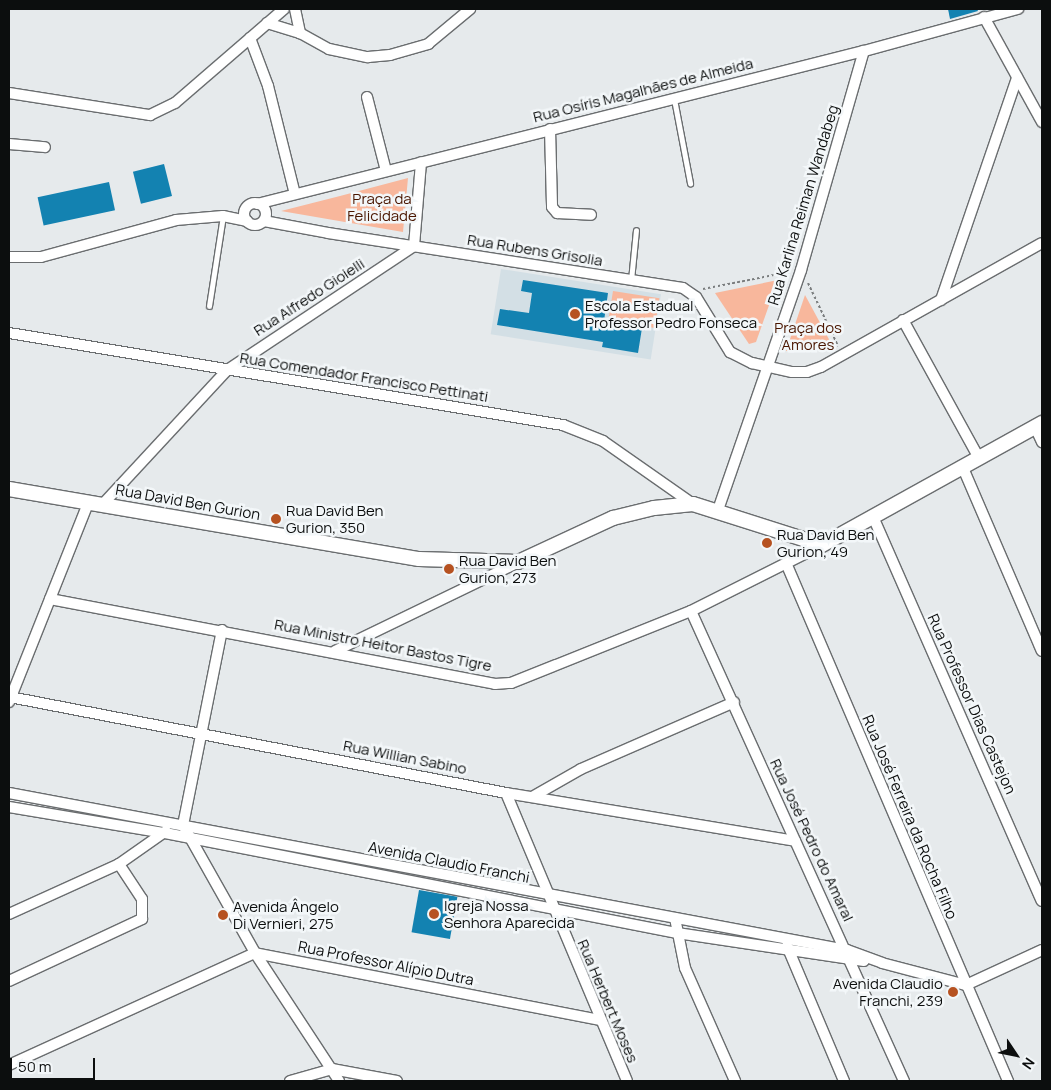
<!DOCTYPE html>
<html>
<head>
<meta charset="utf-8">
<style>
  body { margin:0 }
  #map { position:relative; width:1051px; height:1090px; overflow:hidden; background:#e6eaec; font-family:Manrope,sans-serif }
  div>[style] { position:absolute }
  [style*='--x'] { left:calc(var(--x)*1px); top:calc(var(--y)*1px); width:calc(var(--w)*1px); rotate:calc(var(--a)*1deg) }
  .built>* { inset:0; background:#d3dfe5; transform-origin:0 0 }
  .green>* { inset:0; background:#f8b79c; transform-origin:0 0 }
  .building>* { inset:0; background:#1382b1; transform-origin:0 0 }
  .path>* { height:2px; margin-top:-1px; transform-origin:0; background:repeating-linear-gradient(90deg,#7b7e7f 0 2.5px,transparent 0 5px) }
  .roads { filter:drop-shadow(1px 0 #6a6d6f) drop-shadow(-1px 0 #6a6d6f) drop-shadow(0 1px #6a6d6f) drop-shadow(0 -1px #6a6d6f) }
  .lane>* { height:5px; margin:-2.5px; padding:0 2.5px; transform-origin:2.5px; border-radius:2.5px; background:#fff }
  .street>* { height:10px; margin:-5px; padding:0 5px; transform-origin:5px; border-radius:5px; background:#fff }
  .street>.ring { margin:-5px; padding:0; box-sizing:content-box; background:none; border:10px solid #fff; border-radius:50% }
  .secondary>* { height:14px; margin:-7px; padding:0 7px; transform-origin:7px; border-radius:7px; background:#fff }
  .dots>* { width:14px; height:14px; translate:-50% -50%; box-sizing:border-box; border:2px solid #f3f7f9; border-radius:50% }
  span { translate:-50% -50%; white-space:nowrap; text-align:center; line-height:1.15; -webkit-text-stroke:5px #f3f7f9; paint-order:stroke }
  .street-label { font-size:15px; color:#0c0e0e }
  .park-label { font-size:15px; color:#4a1600 }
  .poi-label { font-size:15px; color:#0c0e0e }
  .left { translate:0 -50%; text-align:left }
  .right { translate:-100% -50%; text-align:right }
  .frame { position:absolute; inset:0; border:10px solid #0c0e0e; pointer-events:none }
  .north { position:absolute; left:991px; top:1030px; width:50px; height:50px; -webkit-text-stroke:4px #f3f7f9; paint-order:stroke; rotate:124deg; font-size:14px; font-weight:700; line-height:20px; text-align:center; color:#0c0e0e }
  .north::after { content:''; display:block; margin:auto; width:18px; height:22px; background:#0c0e0e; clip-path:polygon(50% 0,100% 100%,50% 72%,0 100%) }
  .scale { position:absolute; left:10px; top:1058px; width:85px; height:22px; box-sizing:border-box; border:2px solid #0c0e0e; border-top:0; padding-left:6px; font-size:15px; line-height:18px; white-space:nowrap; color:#0c0e0e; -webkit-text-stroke:4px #f3f7f9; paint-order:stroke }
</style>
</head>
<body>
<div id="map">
  <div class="built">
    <i style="left:501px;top:269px;width:162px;height:66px;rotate:9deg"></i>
  </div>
  <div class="green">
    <i style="clip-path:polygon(408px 178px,403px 232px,281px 211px,340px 196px)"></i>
    <i style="clip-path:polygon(778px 280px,756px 342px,749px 344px,715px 293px)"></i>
    <i style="left:613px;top:291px;width:47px;height:30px;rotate:9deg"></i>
    <i style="clip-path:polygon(805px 295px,831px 343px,812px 352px,786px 351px)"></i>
  </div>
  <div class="building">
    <i style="clip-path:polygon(948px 9px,977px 9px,978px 11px,950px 19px)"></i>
    <i style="left:164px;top:164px;width:33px;height:32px;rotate:76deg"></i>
    <i style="left:109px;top:182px;width:29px;height:73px;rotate:78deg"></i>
    <i style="clip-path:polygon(523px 280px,608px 293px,604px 321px,642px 328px,638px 353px,602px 347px,603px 342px,497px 325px,500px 309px,529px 313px,532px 293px,521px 291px)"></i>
    <i style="left:419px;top:890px;width:39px;height:43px;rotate:10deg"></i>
  </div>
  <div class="path">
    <i style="--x:808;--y:283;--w:70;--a:64.5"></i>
    <i style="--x:703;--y:289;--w:88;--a:-11.2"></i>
  </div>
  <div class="roads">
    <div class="lane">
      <i style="--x:674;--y:99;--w:86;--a:79.2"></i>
      <i style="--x:631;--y:280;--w:50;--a:-84.3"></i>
      <i style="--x:209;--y:306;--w:91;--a:-81.2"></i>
    </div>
    <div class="street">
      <i style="--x:295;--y:9;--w:25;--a:78"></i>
      <i style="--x:984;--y:17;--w:120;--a:61.1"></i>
      <i style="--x:267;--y:23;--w:34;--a:17"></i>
      <i style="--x:300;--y:33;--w:33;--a:29"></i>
      <i style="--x:329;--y:49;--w:40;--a:12"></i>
      <i style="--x:368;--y:57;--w:22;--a:-5"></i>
      <i style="--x:390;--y:55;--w:40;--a:-16"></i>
      <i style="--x:428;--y:44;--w:55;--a:-39.8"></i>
      <i style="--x:250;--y:38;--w:51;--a:69.4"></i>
      <i style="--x:268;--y:86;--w:111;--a:76"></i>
      <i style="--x:9;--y:93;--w:143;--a:8.9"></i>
      <i style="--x:150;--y:115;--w:28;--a:-26"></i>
      <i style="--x:175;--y:103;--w:144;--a:-40.8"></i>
      <i style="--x:367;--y:97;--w:76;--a:75.6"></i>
      <i style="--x:550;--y:129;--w:78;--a:88.5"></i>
      <i style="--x:552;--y:207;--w:8;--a:50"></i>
      <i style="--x:557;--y:213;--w:34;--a:3"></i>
      <i style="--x:9;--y:144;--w:36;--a:5"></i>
      <i class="ring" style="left:244px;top:203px;width:12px;height:12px"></i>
      <i style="--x:257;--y:204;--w:626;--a:-14.15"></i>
      <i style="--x:864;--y:51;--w:160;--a:-15.3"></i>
      <i style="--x:264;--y:221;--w:65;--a:10.6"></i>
      <i style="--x:328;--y:233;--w:359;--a:8.8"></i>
      <i style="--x:683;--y:288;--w:16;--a:35"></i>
      <i style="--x:696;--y:297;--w:65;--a:58.3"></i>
      <i style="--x:730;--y:352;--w:25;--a:27"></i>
      <i style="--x:752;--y:363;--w:41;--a:12.7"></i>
      <i style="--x:792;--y:372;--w:15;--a:0"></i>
      <i style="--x:807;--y:372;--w:15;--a:-20"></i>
      <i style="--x:821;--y:367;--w:253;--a:-29.3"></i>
      <i style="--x:9;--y:257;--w:32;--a:0"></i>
      <i style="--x:41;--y:257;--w:140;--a:-15.3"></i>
      <i style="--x:176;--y:220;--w:47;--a:-4.9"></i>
      <i style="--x:223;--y:216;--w:25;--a:12"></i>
      <i style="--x:941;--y:300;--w:235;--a:-71.1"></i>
      <i style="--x:903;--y:320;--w:158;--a:61.2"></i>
      <i style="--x:9;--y:333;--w:562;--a:9.43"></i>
      <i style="--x:563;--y:425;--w:43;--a:21.8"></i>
      <i style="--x:603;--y:441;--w:110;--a:35"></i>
      <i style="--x:1035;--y:427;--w:17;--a:65"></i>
      <i style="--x:963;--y:468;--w:199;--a:66.7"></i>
      <i style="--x:103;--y:504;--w:181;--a:-47.2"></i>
      <i style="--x:226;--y:371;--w:226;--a:-33.6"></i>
      <i style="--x:414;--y:246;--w:84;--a:-85.2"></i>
      <i style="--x:718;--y:510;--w:254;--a:-70.9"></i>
      <i style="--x:801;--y:270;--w:228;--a:-74"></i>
      <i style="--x:874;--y:519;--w:417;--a:66.3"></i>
      <i style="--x:786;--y:563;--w:564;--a:66.8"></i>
      <i style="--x:50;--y:599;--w:453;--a:10.8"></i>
      <i style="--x:495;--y:684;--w:16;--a:-4"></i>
      <i style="--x:511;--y:683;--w:194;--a:-21.8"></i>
      <i style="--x:691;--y:611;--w:147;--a:-26.7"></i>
      <i style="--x:691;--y:611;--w:516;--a:65.62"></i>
      <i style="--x:222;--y:630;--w:199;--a:101.3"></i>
      <i style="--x:183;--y:825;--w:147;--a:60.6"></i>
      <i style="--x:255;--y:953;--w:153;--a:56.7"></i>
      <i style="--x:335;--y:651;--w:202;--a:-25.8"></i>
      <i style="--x:10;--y:697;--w:505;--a:10.95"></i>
      <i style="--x:506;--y:793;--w:293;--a:9.4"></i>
      <i style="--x:9;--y:702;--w:216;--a:-68.3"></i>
      <i style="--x:9;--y:793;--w:853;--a:10.61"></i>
      <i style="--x:847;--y:950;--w:37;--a:20"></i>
      <i style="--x:882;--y:963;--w:87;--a:14.7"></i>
      <i style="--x:966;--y:985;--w:84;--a:-24.7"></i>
      <i style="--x:506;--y:793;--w:312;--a:67.2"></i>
      <i style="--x:532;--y:797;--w:56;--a:-29.7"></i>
      <i style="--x:581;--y:769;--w:167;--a:-23.6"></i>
      <i style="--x:9;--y:807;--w:158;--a:9.5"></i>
      <i style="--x:165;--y:833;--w:522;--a:11.05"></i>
      <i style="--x:677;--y:933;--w:189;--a:8.5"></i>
      <i style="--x:9;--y:914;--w:121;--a:-24.4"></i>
      <i style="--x:119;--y:864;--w:57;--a:-35.1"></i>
      <i style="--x:675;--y:918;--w:51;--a:78.7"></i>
      <i style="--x:685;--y:968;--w:124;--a:66.1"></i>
      <i style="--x:787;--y:946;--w:147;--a:67.1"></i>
      <i style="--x:9;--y:981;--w:147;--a:-25"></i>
      <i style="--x:142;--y:919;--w:20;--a:-90"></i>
      <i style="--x:142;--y:899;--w:42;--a:-123.3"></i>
      <i style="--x:9;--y:1065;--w:270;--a:-24.5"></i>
      <i style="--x:255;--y:953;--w:351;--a:11"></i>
      <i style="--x:290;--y:1081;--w:44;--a:-15.9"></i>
      <i style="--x:332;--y:1069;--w:66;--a:10.5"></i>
    </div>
    <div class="secondary">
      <i style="--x:9;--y:489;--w:416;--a:9.7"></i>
      <i style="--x:419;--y:559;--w:99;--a:1.7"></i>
      <i style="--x:518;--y:562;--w:105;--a:-24.9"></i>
      <i style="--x:613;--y:518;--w:42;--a:-13.7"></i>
      <i style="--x:654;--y:508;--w:39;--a:-6"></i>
      <i style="--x:693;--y:504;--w:135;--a:17.6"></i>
      <i style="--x:822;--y:545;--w:252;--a:-29"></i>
    </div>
  </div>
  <div class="dots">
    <i style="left:575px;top:314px;background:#b65221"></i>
    <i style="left:276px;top:519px;background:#b65221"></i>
    <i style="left:767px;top:543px;background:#b65221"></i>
    <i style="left:449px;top:569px;background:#b65221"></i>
    <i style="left:434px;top:914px;background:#b65221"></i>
    <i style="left:223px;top:915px;background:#b65221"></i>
    <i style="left:953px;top:992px;background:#b65221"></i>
  </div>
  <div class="street-label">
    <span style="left:643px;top:90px;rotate:-14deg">Rua Osíris Magalhães de Almeida</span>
    <span style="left:803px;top:205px;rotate:-73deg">Rua Karlina Reiman Wandabeg</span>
    <span style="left:535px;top:250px;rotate:9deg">Rua Rubens Grisolia</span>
    <span style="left:309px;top:297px;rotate:-33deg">Rua Alfredo Gioielli</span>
    <span style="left:364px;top:377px;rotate:9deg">Rua Comendador Francisco Pettinati</span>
    <span style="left:188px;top:502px;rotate:10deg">Rua David Ben Gurion</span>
    <span style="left:383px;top:645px;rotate:11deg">Rua Ministro Heitor Bastos Tigre</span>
    <span style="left:972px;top:704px;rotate:66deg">Rua Professor Dias Castejon</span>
    <span style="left:405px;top:757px;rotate:11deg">Rua Willian Sabino</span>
    <span style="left:910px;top:817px;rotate:67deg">Rua José Ferreira da Rocha Filho</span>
    <span style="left:812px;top:840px;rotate:65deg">Rua José Pedro do Amaral</span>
    <span style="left:449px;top:862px;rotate:11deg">Avenida Claudio Franchi</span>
    <span style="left:386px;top:963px;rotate:11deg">Rua Professor Alípio Dutra</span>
    <span style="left:608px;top:1001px;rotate:67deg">Rua Herbert Moses</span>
  </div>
  <div class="park-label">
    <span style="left:382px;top:207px">Praça da<br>Felicidade</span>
    <span style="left:808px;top:336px">Praça dos<br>Amores</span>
  </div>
  <div class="poi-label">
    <span class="left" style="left:585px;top:314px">Escola Estadual<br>Professor Pedro Fonseca</span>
    <span class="left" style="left:286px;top:519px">Rua David Ben<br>Gurion, 350</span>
    <span class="left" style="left:777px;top:543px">Rua David Ben<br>Gurion, 49</span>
    <span class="left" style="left:459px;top:569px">Rua David Ben<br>Gurion, 273</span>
    <span class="left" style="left:444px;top:914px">Igreja Nossa<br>Senhora Aparecida</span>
    <span class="left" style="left:233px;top:915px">Avenida Ângelo<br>Di Vernieri, 275</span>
    <span class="right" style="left:943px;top:992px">Avenida Claudio<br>Franchi, 239</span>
  </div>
  <div class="frame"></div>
  <div class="north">N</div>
  <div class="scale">50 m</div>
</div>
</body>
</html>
